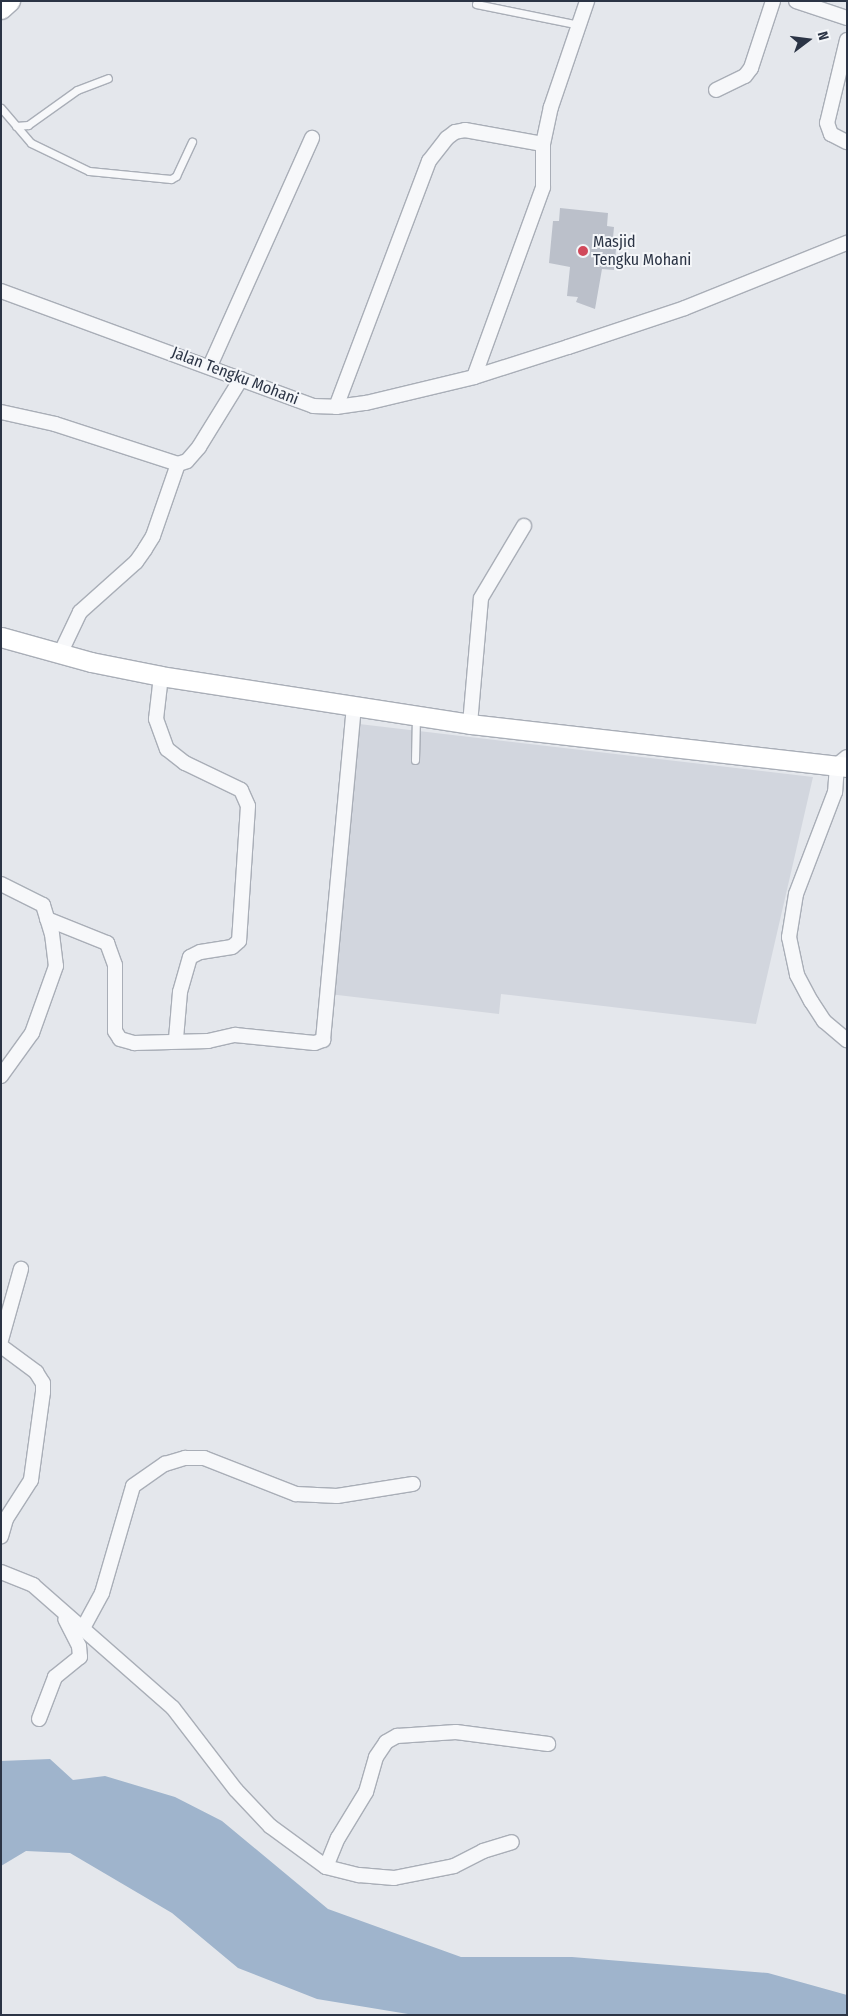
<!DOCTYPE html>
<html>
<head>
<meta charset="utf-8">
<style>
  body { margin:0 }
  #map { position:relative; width:848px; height:2016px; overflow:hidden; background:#e4e7ec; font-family:"Fira Sans Condensed",sans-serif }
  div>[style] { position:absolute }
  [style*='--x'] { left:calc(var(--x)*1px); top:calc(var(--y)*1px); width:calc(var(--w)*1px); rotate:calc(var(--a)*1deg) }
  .built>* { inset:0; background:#d2d6de }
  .water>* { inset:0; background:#9fb4cc }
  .building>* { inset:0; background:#bbc0ca }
  .roads { filter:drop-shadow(1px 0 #a9aeb7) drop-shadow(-1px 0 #a9aeb7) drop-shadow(0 1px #a9aeb7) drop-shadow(0 -1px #a9aeb7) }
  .lane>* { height:7px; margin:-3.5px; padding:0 3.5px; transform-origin:3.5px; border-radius:3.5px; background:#f7f8fa }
  .street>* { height:14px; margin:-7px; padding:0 7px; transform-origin:7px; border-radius:7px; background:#f7f8fa }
  .secondary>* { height:19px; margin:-9.5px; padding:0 9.5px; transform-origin:9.5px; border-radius:9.5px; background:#fff }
  .dots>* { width:14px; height:14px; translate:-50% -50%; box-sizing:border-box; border:2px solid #f4f6f9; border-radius:50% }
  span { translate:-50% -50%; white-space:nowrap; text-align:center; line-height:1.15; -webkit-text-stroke:4px #f4f6f9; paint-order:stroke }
  .poi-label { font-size:16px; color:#2b3445 }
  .left { translate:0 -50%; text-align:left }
  .street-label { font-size:16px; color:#2b3445 }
  .frame { position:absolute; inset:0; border:2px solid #2b3445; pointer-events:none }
  .north { position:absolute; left:783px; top:15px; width:50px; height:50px; -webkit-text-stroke:4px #f4f6f9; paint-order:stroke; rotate:75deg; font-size:14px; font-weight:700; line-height:20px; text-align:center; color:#2b3445 }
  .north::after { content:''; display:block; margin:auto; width:18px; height:22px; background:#2b3445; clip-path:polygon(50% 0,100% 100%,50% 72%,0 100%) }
</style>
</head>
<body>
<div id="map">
  <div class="built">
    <i style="clip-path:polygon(359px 724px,813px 777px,756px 1024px,501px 994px,499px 1014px,329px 994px)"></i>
  </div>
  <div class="water">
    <i style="clip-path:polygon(50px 1759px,73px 1780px,105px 1776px,175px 1797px,222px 1821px,328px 1909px,461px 1957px,572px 1957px,768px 1973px,847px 1995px,847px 2015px,414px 2015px,317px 1999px,238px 1968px,172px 1913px,70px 1853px,26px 1851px,1px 1866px,1px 1761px)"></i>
  </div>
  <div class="building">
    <i style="clip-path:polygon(560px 208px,608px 213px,607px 226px,614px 227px,613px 238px,617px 239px,614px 270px,602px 269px,595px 309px,576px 302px,578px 297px,567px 296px,570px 267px,549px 263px,553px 221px,559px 221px)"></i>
  </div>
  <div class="roads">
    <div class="lane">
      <i style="--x:476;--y:4;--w:105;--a:11.5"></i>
      <i style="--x:1;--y:108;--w:46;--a:49.4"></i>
      <i style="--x:31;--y:143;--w:64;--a:25.8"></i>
      <i style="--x:89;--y:171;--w:82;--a:5.6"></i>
      <i style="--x:171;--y:179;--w:6;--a:-31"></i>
      <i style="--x:176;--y:176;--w:38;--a:-65"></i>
      <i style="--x:16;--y:126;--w:12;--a:-5"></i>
      <i style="--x:28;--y:125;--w:60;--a:-35.5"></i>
      <i style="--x:77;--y:90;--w:33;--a:-21"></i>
      <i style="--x:415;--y:760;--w:44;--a:-88.7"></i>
    </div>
    <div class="street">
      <i style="--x:796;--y:1;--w:54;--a:18.4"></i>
      <i style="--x:847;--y:40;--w:85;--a:103.5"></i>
      <i style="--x:827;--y:123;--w:12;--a:70"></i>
      <i style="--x:831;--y:134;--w:18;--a:27"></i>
      <i style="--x:716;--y:90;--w:32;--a:-26"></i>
      <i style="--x:745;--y:76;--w:10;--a:-53"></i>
      <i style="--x:751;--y:68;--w:71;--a:-71.8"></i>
      <i style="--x:1;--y:291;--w:333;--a:20.2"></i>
      <i style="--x:313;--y:406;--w:23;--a:2"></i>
      <i style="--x:336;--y:407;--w:30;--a:-8"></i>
      <i style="--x:366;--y:403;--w:111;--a:-13.5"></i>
      <i style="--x:474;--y:377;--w:99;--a:-17.7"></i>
      <i style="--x:568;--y:347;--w:123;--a:-18.4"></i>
      <i style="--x:685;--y:308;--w:175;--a:-21.9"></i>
      <i style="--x:210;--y:366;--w:250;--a:-65.9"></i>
      <i style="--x:474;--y:377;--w:202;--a:-70"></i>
      <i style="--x:543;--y:187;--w:43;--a:-90"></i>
      <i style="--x:543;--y:144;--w:38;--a:-78"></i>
      <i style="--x:551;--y:107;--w:112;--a:-71.2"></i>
      <i style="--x:336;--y:407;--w:263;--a:-69.3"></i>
      <i style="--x:429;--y:161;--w:29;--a:-52"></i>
      <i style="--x:447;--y:138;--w:10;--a:-37"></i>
      <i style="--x:455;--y:132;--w:10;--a:-11"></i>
      <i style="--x:465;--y:130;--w:79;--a:10.2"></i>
      <i style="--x:1;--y:412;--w:55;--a:12.5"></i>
      <i style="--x:55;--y:424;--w:129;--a:18"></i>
      <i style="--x:178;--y:464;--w:9;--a:-18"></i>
      <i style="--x:187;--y:461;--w:18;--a:-49"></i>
      <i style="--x:199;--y:447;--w:80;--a:-58.3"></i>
      <i style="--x:60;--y:654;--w:47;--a:-64.5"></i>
      <i style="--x:80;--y:612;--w:75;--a:-41.8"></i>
      <i style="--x:136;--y:562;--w:16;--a:-55"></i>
      <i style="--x:145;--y:549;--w:15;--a:-58"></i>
      <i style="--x:153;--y:536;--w:76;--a:-70.9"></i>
      <i style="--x:161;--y:676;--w:43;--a:96.6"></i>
      <i style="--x:156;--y:719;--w:32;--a:70"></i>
      <i style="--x:167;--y:749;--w:23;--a:38"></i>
      <i style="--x:185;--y:763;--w:62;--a:25.7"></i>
      <i style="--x:241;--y:790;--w:17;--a:66"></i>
      <i style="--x:248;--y:806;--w:135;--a:93.8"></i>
      <i style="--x:239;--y:941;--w:9;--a:139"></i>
      <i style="--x:232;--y:947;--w:32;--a:171"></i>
      <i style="--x:200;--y:952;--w:11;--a:153"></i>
      <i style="--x:190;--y:957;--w:36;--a:106"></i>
      <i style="--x:180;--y:992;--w:47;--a:94.9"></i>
      <i style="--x:470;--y:724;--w:126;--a:-85"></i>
      <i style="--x:481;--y:598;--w:84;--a:-59.2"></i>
      <i style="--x:847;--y:757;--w:13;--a:141"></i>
      <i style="--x:837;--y:765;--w:27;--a:94"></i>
      <i style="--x:835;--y:792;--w:109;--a:110.9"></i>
      <i style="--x:796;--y:894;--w:44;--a:99.2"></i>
      <i style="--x:789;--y:937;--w:39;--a:78"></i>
      <i style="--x:797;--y:975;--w:30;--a:62"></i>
      <i style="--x:811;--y:1001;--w:24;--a:57"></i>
      <i style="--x:824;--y:1021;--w:30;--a:40"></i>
      <i style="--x:1;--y:884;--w:47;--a:26.6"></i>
      <i style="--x:43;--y:905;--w:30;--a:73"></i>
      <i style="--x:52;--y:934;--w:32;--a:83"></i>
      <i style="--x:56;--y:966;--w:71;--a:109.7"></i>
      <i style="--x:32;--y:1033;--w:53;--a:125.8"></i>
      <i style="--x:47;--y:919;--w:65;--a:21.8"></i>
      <i style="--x:107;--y:943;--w:23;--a:70"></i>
      <i style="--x:115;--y:965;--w:66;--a:90"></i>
      <i style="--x:115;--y:1031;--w:9;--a:58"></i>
      <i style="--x:120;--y:1039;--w:15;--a:16"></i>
      <i style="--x:134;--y:1043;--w:74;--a:-1.5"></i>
      <i style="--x:208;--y:1041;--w:28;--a:-13"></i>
      <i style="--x:235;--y:1035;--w:80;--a:5.7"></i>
      <i style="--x:315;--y:1043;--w:9;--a:-21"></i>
      <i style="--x:323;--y:1040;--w:335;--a:-84.7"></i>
      <i style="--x:1;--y:1340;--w:74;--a:-74.3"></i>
      <i style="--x:1;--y:1346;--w:44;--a:36.6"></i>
      <i style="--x:36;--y:1372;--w:13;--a:58"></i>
      <i style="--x:43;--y:1383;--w:9;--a:90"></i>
      <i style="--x:43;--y:1392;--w:89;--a:97.8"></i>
      <i style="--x:31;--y:1480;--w:46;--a:122.7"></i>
      <i style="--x:6;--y:1519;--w:18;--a:106"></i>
      <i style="--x:1;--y:1572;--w:35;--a:22"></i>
      <i style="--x:33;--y:1585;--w:186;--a:41.3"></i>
      <i style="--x:173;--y:1708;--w:103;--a:52.5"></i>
      <i style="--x:236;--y:1790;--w:50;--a:46.6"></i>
      <i style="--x:270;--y:1826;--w:69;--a:36.2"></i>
      <i style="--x:326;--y:1867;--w:34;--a:14"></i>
      <i style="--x:359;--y:1875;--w:35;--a:5"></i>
      <i style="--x:394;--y:1878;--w:61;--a:-11.3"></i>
      <i style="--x:454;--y:1866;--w:33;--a:-27"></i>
      <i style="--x:483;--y:1851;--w:30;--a:-17"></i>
      <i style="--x:82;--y:1630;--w:42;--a:-61.6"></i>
      <i style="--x:102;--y:1593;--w:111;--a:-73.8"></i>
      <i style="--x:133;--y:1486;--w:39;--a:-35"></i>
      <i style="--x:165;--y:1464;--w:21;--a:-17"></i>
      <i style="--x:185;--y:1458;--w:19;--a:0"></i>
      <i style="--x:204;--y:1458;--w:99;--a:21.4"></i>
      <i style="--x:296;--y:1494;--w:41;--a:2.8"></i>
      <i style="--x:337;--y:1496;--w:77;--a:-9"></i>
      <i style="--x:39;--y:1719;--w:45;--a:-69.1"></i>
      <i style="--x:55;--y:1677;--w:32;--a:-39"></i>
      <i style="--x:80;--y:1657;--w:11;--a:-95"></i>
      <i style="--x:79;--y:1646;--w:30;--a:-117"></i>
      <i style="--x:326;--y:1867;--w:31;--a:-68"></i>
      <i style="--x:338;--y:1838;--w:54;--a:-58.7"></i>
      <i style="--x:366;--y:1792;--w:36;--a:-74"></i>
      <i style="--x:376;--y:1757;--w:18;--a:-56"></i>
      <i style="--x:386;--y:1742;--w:13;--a:-29"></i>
      <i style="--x:397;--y:1736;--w:59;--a:-3.9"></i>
      <i style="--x:456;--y:1732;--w:93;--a:7.4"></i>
    </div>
    <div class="secondary">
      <i style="--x:1;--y:9;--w:12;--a:-42"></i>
      <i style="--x:1;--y:637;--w:93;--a:15.5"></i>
      <i style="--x:91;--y:662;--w:71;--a:11.3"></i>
      <i style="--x:161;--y:676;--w:313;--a:8.8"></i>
      <i style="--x:470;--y:724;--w:379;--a:6.5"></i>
    </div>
  </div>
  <div class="dots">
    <i style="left:583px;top:251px;background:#d1495b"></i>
  </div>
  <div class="poi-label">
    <span class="left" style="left:593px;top:251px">Masjid<br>Tengku Mohani</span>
  </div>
  <div class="street-label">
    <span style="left:235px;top:376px;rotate:21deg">Jalan Tengku Mohani</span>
  </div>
  <div class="frame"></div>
  <div class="north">N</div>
</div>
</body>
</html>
